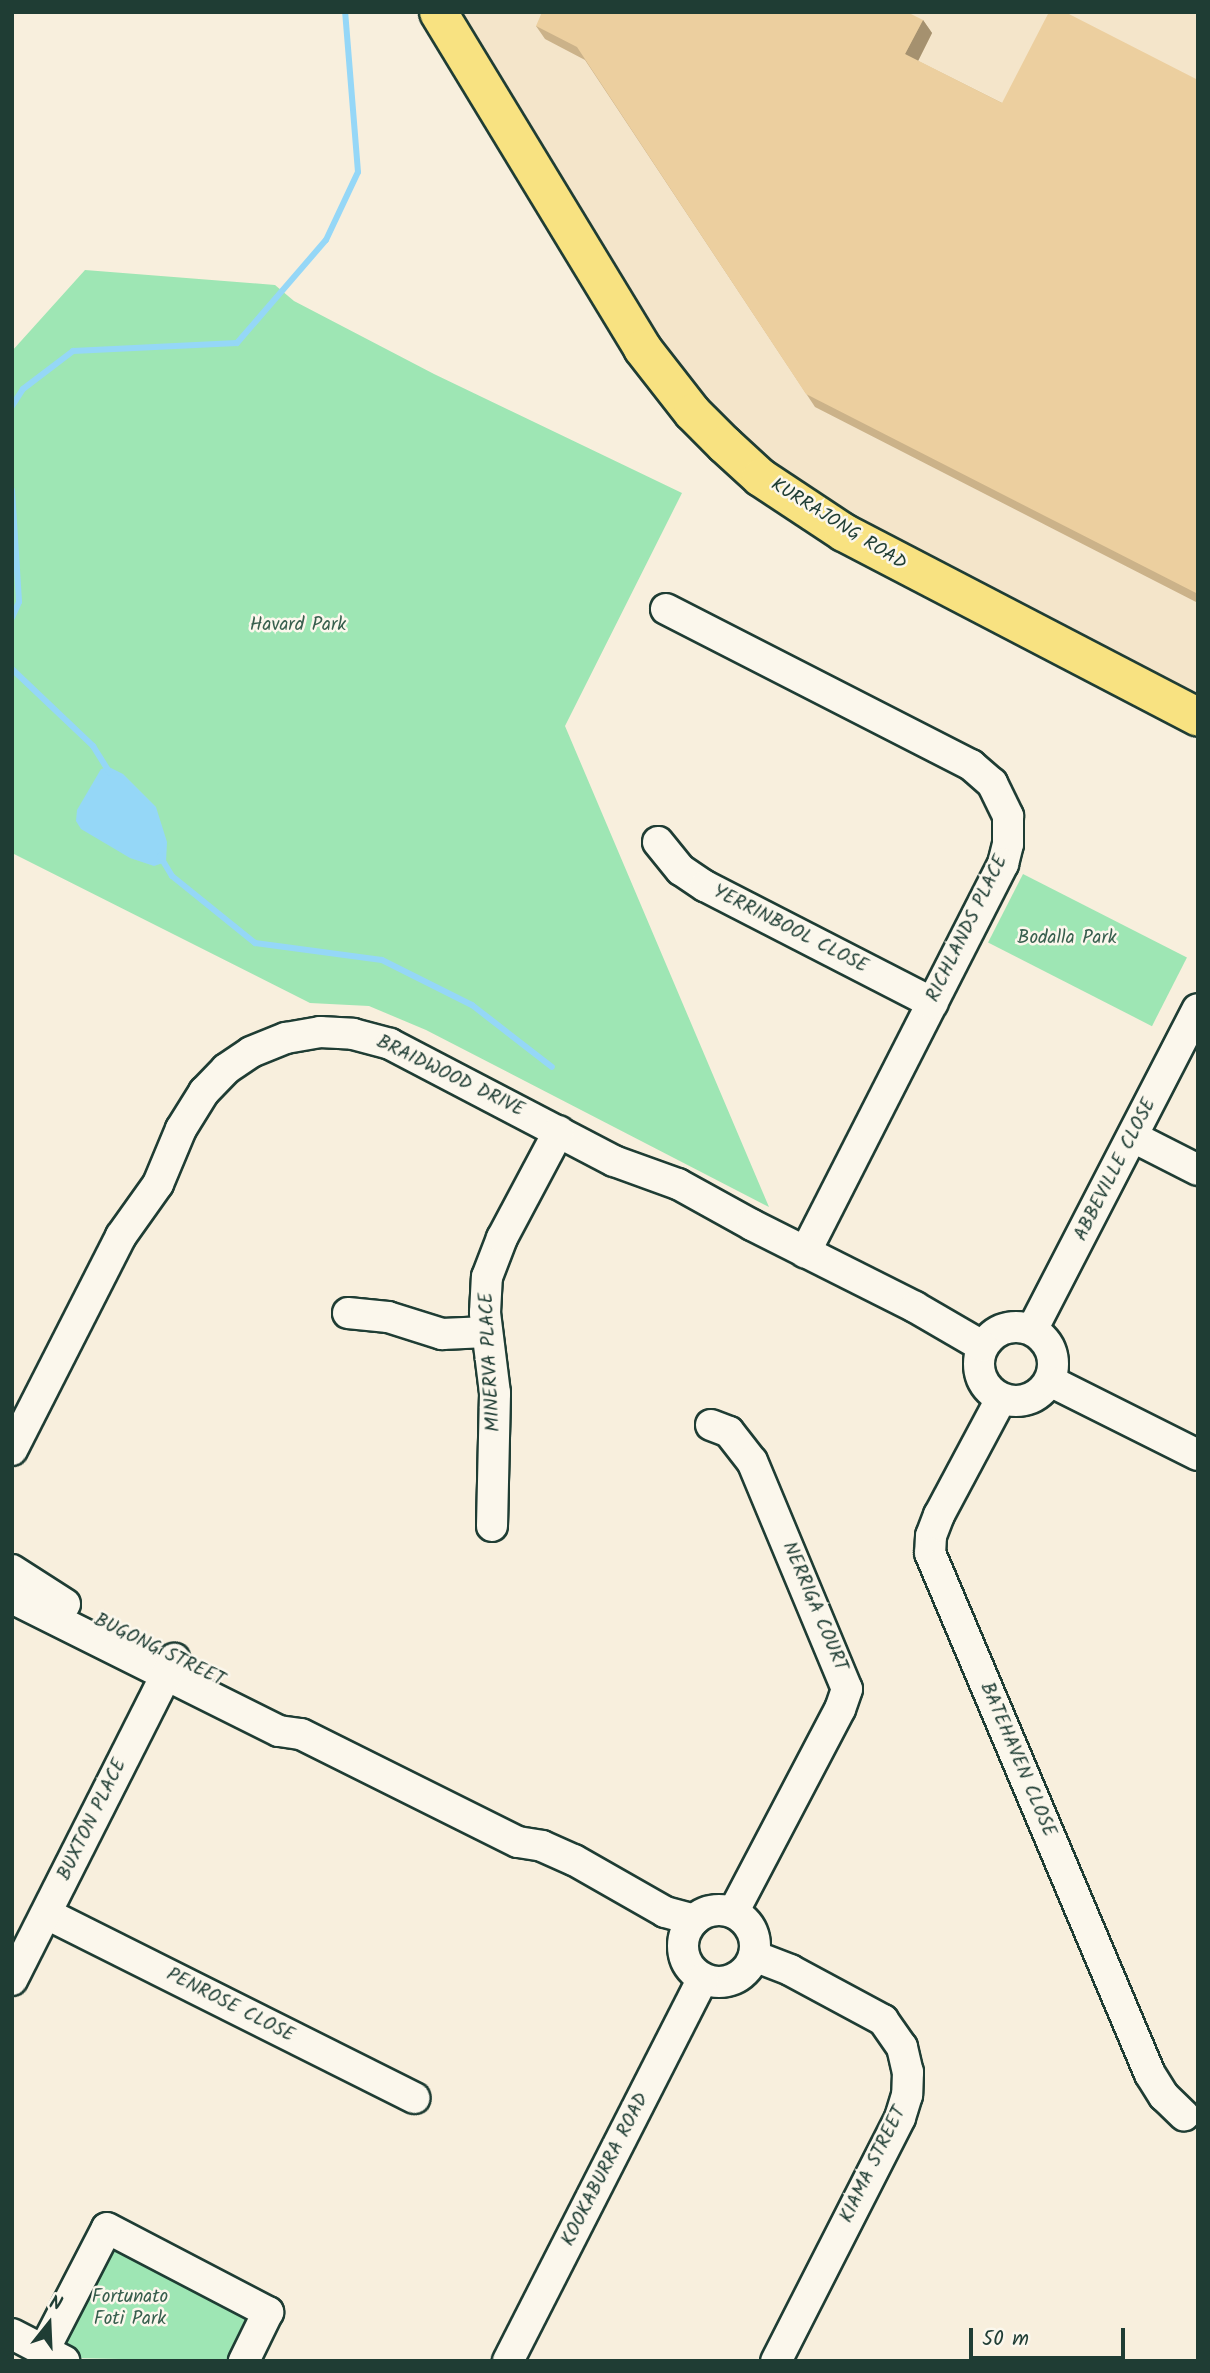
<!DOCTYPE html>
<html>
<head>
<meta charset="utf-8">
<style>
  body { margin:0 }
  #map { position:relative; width:1210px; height:2373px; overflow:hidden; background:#f8efdd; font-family:Kalam,sans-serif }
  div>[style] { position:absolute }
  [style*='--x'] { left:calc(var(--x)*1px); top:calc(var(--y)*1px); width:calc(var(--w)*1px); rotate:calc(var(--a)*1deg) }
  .built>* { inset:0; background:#f4e5ca }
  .green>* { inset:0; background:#9ee6b4; transform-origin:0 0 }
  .water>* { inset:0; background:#95d7f7 }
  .stream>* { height:6px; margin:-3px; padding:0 3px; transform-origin:3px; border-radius:3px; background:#95d7f7 }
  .roads { filter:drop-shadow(2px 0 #1f3d34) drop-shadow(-2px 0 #1f3d34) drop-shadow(0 2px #1f3d34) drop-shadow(0 -2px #1f3d34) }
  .minor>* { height:30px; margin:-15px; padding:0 15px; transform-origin:15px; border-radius:15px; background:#fbf7ec }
  .minor>.ring { margin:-15px; padding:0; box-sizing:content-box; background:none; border:30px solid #fbf7ec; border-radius:50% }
  .major>* { height:37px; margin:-18.5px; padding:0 18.5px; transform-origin:18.5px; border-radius:18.5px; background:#f8e281 }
  .wall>* { inset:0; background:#cbb289 }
  .shaded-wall>* { inset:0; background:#a5916f }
  .building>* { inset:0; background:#eccf9f }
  span { translate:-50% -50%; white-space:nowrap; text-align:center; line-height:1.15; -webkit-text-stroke:5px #fbf7ec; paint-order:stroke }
  .street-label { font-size:19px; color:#1f3d34 }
  .park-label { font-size:19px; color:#385f4e }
  .frame { position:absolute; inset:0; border:14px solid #1f3d34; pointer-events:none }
  .north { position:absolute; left:14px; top:2289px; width:70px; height:70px; -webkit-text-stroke:5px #fbf7ec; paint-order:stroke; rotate:18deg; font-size:19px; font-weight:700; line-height:28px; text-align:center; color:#1f3d34 }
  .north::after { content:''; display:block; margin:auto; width:24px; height:32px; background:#1f3d34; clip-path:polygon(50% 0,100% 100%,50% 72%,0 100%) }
  .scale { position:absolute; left:969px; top:2328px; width:156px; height:32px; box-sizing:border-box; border:4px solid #1f3d34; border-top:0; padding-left:9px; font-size:21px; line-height:24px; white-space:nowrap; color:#1f3d34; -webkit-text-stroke:5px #fbf7ec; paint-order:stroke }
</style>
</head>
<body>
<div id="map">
  <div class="built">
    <i style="clip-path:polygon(438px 12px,1198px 12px,1198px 712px,760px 477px,622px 317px)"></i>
  </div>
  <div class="green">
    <i style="clip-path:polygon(85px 270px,275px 285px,294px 301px,434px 374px,682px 493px,565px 726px,769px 1207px,426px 1030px,369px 1006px,310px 1003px,12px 853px,12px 351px)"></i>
    <i style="left:1023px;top:874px;width:184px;height:77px;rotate:27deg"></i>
    <i style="clip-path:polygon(114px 2246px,245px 2313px,247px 2328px,229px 2361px,68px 2358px,60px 2329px,99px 2253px)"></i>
  </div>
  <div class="water">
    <i style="clip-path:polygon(109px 767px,123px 774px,156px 807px,167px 842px,166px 862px,154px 866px,130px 858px,81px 829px,76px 821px,77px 810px,101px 769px)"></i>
  </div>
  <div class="stream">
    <i style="--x:12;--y:406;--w:20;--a:-57"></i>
    <i style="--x:23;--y:389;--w:63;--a:-37.2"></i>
    <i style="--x:73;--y:351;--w:164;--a:-2.8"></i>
    <i style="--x:237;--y:343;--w:136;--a:-49.2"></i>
    <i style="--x:326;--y:240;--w:75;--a:-64.8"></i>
    <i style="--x:358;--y:172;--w:161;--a:-94.6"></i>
    <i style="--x:12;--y:490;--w:112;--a:86.4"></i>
    <i style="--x:19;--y:602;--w:17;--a:114"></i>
    <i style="--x:12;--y:669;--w:112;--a:43.5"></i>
    <i style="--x:93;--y:746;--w:31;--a:58"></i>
    <i style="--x:160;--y:856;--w:23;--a:59"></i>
    <i style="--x:172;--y:876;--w:107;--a:38.9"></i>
    <i style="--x:255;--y:943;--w:128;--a:7.6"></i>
    <i style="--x:382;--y:960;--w:101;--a:26.6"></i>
    <i style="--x:472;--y:1005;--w:101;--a:37.8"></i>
  </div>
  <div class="roads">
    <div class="minor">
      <i style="--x:666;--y:609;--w:343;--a:27.1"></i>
      <i style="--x:971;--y:765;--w:28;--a:41"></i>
      <i style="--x:992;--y:783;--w:37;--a:64"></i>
      <i style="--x:1008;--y:816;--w:28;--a:90"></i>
      <i style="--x:1008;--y:844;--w:21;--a:104"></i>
      <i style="--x:1003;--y:864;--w:436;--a:117"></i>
      <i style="--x:658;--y:842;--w:36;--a:51"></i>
      <i style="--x:681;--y:870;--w:29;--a:34"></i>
      <i style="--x:705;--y:886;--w:256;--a:27.2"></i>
      <i style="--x:1133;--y:1137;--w:73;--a:26.9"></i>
      <i style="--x:348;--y:1313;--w:40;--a:5.7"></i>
      <i style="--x:388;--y:1317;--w:57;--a:17.5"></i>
      <i style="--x:442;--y:1334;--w:45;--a:-2.5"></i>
      <i class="ring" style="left:979px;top:1327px;width:44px;height:44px"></i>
      <i style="--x:1032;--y:1330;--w:361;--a:-62.7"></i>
      <i style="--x:1050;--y:1381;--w:165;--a:26.6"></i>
      <i style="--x:1001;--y:1399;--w:132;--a:118.1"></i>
      <i style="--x:939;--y:1515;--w:22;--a:111"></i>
      <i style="--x:931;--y:1536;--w:17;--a:93"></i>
      <i style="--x:930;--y:1553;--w:566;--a:67.11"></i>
      <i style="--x:1150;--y:2074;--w:26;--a:58"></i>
      <i style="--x:1164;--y:2096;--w:28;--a:44"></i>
      <i style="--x:711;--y:1425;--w:19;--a:21"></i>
      <i style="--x:729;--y:1432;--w:37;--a:52"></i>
      <i style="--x:752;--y:1461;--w:247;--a:67.4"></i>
      <i style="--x:847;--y:1689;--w:21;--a:109"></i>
      <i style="--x:840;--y:1709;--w:230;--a:117.7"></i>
      <i style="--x:12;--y:1450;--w:240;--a:-63"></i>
      <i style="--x:121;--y:1236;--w:64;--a:-54.6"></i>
      <i style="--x:158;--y:1184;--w:60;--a:-67.3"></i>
      <i style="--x:181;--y:1129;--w:44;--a:-58.1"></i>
      <i style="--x:204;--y:1092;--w:32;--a:-46"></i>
      <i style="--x:226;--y:1069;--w:30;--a:-34"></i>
      <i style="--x:251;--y:1052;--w:38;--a:-22"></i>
      <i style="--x:286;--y:1038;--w:35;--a:-10"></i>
      <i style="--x:320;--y:1032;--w:33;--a:3"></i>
      <i style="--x:353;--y:1034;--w:38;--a:15"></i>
      <i style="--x:390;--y:1044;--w:253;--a:27.6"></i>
      <i style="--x:614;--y:1161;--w:68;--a:19.8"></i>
      <i style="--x:678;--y:1184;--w:85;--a:29"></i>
      <i style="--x:752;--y:1225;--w:182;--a:26.7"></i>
      <i style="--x:915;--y:1307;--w:78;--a:30.2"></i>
      <i style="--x:492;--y:1526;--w:133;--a:-88.7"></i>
      <i style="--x:495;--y:1393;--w:81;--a:-97.1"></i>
      <i style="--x:485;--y:1313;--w:36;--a:-87"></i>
      <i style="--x:487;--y:1277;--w:42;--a:-69"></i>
      <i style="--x:502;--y:1238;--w:121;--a:-62"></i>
      <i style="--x:12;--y:1570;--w:63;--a:32.7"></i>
      <i style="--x:12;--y:1598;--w:298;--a:26.5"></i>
      <i style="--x:279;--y:1731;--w:22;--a:8"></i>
      <i style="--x:301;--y:1734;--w:242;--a:26.5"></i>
      <i style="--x:518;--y:1842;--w:24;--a:9"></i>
      <i style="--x:542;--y:1846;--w:35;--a:24"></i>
      <i style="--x:574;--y:1860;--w:105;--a:29.7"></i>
      <i style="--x:665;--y:1912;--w:30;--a:15"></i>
      <i class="ring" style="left:683px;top:1910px;width:42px;height:42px"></i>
      <i style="--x:47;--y:1914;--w:411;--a:26.6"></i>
      <i style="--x:754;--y:1956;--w:39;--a:21"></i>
      <i style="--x:790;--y:1970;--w:106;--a:28.3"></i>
      <i style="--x:883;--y:2020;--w:33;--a:55"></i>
      <i style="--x:902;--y:2047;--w:26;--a:77"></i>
      <i style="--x:908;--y:2072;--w:23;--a:92"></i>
      <i style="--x:907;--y:2095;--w:24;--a:107"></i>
      <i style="--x:900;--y:2118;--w:273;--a:117"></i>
      <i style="--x:12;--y:1980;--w:360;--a:-63.2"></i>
      <i style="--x:12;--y:2334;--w:59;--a:27.4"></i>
      <i style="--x:44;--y:2350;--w:137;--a:-62.7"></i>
      <i style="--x:107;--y:2228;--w:182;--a:27.6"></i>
      <i style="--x:268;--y:2312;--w:55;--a:116.1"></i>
      <i style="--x:508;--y:2361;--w:429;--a:-63"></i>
    </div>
    <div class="major">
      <i style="--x:438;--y:12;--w:393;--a:58.7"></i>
      <i style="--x:642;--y:348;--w:81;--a:52"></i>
      <i style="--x:692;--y:412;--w:45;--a:45"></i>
      <i style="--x:724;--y:444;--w:49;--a:42.5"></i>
      <i style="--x:760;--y:477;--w:100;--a:33.5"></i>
      <i style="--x:843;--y:532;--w:400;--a:27.5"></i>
    </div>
  </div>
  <div class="wall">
    <i style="clip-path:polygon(923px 20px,932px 33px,918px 61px,1002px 103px,1198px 80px,1198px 603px,815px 407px,585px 60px,545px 39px,536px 26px)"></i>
  </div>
  <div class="shaded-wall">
    <i style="clip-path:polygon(923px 20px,932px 33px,915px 67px,905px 54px)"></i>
  </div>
  <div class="building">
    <i style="clip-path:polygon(542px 12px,907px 12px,923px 20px,905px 54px,1002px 103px,1049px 12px,1065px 12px,1198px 80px,1198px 594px,806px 394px,577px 47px,536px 26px)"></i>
  </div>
  <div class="street-label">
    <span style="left:838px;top:525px;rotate:32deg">KURRAJONG ROAD</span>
    <span style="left:968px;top:929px;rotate:-64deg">RICHLANDS PLACE</span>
    <span style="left:790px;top:930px;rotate:27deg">YERRINBOOL CLOSE</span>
    <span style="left:450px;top:1077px;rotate:26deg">BRAIDWOOD DRIVE</span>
    <span style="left:1116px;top:1170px;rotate:-63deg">ABBEVILLE CLOSE</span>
    <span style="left:491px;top:1362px;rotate:-93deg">MINERVA PLACE</span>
    <span style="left:814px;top:1607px;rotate:67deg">NERRIGA COURT</span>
    <span style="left:159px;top:1651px;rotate:26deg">BUGONG STREET</span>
    <span style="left:1017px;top:1760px;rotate:67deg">BATEHAVEN CLOSE</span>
    <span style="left:93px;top:1820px;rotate:-64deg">BUXTON PLACE</span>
    <span style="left:230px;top:2006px;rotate:27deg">PENROSE CLOSE</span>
    <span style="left:874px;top:2165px;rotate:-64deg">KIAMA STREET</span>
    <span style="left:606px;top:2170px;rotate:-63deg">KOOKABURRA ROAD</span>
  </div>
  <div class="park-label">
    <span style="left:298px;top:626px">Havard Park</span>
    <span style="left:1067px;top:939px">Bodalla Park</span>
    <span style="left:130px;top:2309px">Fortunato<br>Foti Park</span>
  </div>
  <div class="frame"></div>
  <div class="north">N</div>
  <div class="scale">50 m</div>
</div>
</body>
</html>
